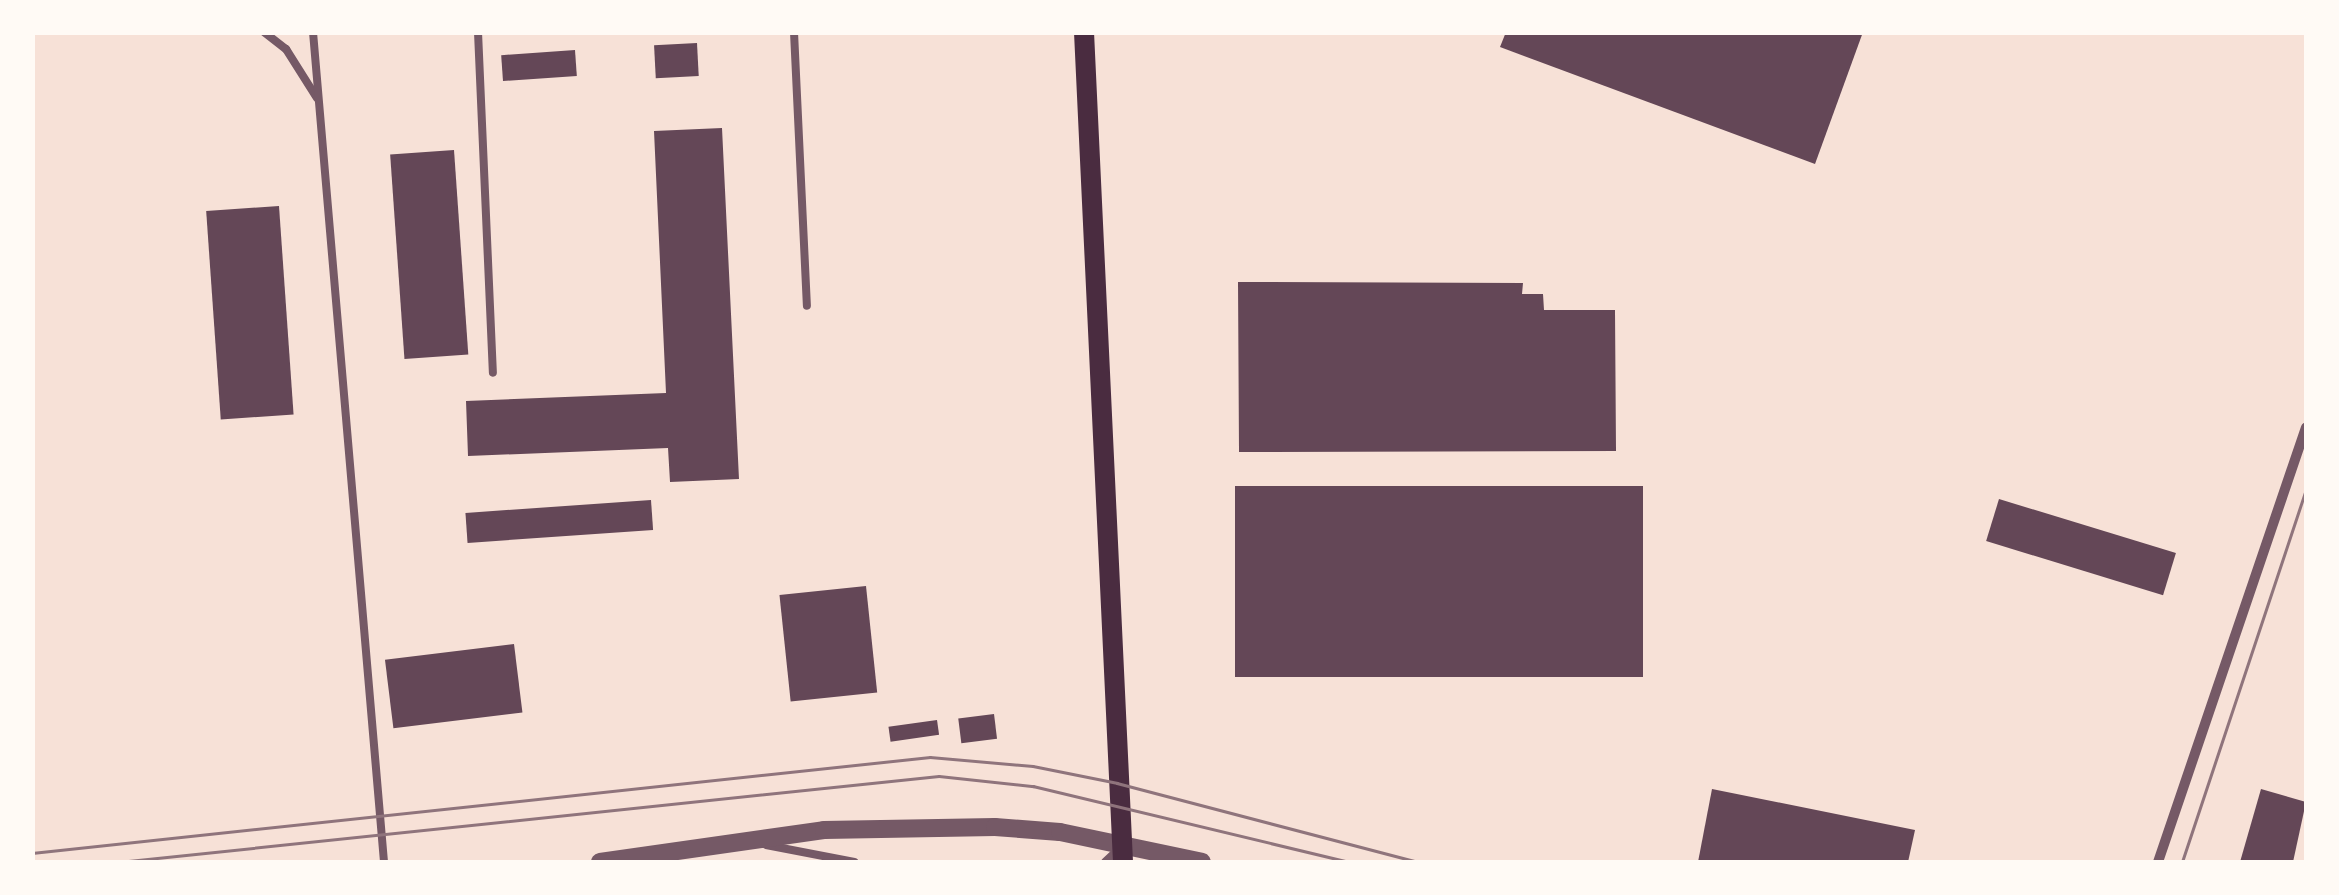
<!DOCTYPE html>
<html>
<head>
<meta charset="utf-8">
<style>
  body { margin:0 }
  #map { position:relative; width:2339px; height:895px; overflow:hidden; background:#f7e1d7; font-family:Mulish,sans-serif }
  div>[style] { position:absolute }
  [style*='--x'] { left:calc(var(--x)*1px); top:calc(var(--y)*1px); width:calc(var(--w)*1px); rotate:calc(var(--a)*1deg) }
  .building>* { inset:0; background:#644757; transform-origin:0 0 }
  .service>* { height:8px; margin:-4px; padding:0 4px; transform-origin:4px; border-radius:4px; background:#755966 }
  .minor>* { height:10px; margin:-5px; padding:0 5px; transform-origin:5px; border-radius:5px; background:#755966 }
  .tertiary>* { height:18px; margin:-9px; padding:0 9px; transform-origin:9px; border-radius:9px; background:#755966 }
  .secondary>* { height:20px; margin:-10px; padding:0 10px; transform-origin:10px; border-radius:10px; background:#4a2c40 }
  .tram>* { height:2.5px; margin:-1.25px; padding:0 1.25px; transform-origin:1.25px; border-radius:1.25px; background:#8f747c }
  span { translate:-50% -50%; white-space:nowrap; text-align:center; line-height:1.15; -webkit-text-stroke:10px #fffaf5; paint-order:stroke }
  .frame { position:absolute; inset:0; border:35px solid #fffaf5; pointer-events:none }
</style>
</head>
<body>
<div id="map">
  <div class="building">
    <i style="clip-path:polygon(1506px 32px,1863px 32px,1815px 164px,1500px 47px)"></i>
    <i style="left:697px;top:43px;width:33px;height:43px;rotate:87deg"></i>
    <i style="left:575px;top:50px;width:26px;height:74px;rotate:86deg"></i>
    <i style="clip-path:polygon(722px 128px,739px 479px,670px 482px,668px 448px,468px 456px,466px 401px,666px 393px,654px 131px)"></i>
    <i style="left:454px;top:150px;width:205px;height:64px;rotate:86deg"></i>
    <i style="left:279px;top:206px;width:209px;height:73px;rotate:86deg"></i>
    <i style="clip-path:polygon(1238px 282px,1523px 283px,1522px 294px,1543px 294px,1544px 310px,1615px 310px,1616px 451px,1239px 452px)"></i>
    <i style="left:1235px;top:486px;width:408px;height:191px"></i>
    <i style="left:1999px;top:499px;width:185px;height:44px;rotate:17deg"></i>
    <i style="left:651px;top:500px;width:30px;height:186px;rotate:86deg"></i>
    <i style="left:866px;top:586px;width:107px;height:87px;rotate:84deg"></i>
    <i style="left:514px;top:644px;width:69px;height:130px;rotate:83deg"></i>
    <i style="left:994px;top:714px;width:25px;height:36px;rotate:83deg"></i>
    <i style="left:937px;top:720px;width:15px;height:49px;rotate:82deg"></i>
    <i style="clip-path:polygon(1712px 789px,1915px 830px,1908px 862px,1698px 862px)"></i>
    <i style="clip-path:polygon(2261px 789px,2306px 802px,2293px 862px,2240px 862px)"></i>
  </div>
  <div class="service">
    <i style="--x:264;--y:32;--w:28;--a:38"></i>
    <i style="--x:286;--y:49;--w:58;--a:57.7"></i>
    <i style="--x:313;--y:32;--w:833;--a:85.11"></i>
    <i style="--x:478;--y:32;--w:341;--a:87.5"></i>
    <i style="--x:794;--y:32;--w:274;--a:87.3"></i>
    <i style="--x:766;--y:845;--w:90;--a:10.9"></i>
    <i style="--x:1105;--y:862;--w:19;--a:-43"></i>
  </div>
  <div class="minor">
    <i style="--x:2158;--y:862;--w:459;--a:-71.2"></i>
  </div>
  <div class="tertiary">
    <i style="--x:600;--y:862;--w:226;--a:-8.1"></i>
    <i style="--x:824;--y:830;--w:171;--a:-1"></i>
    <i style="--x:995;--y:827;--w:65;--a:4.4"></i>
    <i style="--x:1060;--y:832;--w:145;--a:11.9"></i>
  </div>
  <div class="secondary">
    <i style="--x:1084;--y:32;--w:831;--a:87.31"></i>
  </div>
  <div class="tram">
    <i style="--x:32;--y:853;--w:903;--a:-6.1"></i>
    <i style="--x:930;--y:757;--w:103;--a:5"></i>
    <i style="--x:1033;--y:766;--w:86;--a:11.4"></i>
    <i style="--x:1117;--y:783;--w:312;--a:14.7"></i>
    <i style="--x:119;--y:862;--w:824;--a:-5.99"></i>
    <i style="--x:939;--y:776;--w:95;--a:6.1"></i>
    <i style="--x:1033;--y:786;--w:325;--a:13.5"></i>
    <i style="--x:2182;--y:862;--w:392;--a:-71.6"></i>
  </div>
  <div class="frame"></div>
</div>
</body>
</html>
